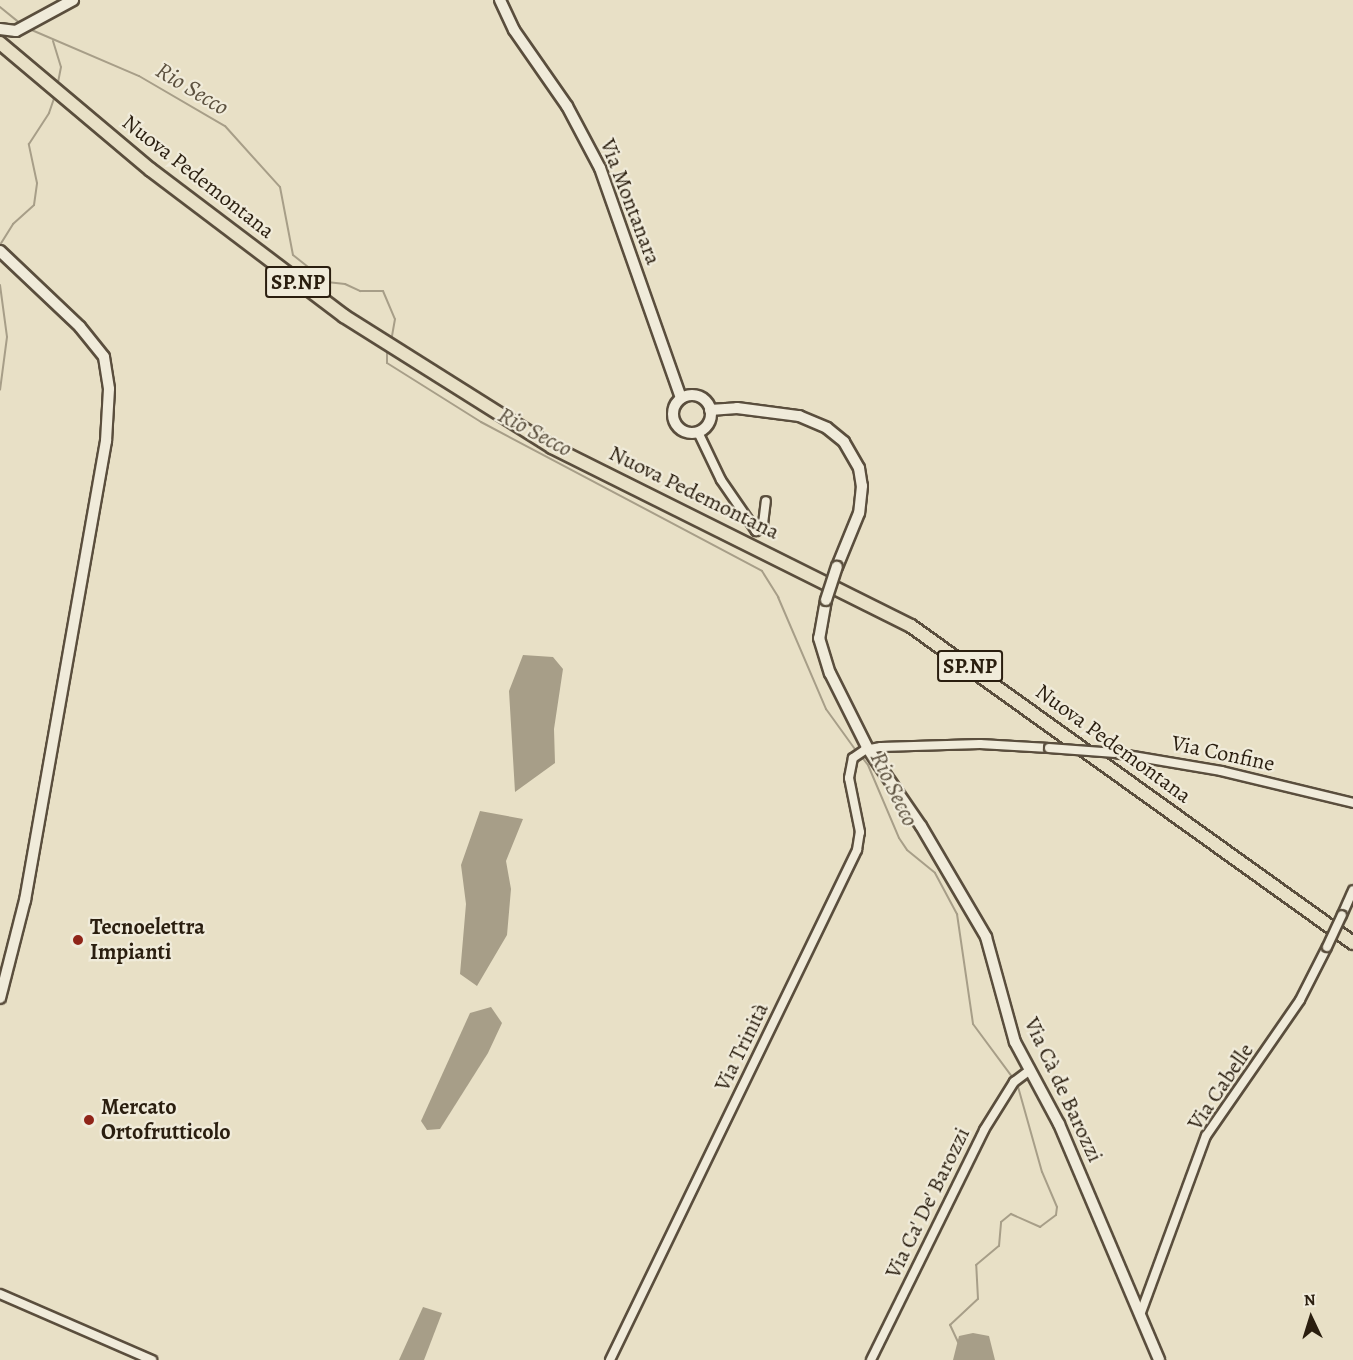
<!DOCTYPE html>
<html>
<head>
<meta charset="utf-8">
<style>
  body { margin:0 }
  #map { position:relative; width:1353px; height:1360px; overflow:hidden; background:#e8e0c6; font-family:Alegreya,serif }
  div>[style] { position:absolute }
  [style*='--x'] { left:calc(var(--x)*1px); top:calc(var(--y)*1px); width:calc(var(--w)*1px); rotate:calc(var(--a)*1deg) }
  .water>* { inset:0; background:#a79e88 }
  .stream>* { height:2px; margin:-1px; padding:0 1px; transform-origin:1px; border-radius:1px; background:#a79e88 }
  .roads { filter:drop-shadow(2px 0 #5a4e3d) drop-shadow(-2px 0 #5a4e3d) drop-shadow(0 2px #5a4e3d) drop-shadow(0 -2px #5a4e3d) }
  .street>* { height:8px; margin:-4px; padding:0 4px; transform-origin:4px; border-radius:4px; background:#f0ebda }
  .secondary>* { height:10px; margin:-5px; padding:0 5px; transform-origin:5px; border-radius:5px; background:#f0ebda }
  .secondary>.ring { margin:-5px; padding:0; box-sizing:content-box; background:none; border:10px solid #f0ebda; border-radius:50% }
  .primary>* { height:12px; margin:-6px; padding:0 6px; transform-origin:6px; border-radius:6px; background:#e8e0c6 }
  .bridges { filter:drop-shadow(2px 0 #5a4e3d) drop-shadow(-2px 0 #5a4e3d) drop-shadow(0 2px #5a4e3d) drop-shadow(0 -2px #5a4e3d) }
  .street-bridge>* { height:8px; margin:-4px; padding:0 4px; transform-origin:4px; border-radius:4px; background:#f0ebda }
  .secondary-bridge>* { height:10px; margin:-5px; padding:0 5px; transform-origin:5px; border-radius:5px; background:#f0ebda }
  .dots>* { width:16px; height:16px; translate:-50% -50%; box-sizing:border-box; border:3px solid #f0ebda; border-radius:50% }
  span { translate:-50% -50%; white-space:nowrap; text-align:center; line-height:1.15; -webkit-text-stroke:4.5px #f0ebda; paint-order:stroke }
  .shield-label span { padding:2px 4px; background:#f0ebda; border:2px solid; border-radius:4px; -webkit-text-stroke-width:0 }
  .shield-label { font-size:21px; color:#2a1e0f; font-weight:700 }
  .street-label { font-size:22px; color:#2a1e0f }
  .poi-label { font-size:22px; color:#2a1e0f; font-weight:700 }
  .left { translate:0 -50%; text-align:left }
  .water-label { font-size:24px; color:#5c513f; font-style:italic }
  .north { position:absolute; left:1281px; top:1288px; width:60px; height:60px; -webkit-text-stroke:4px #f0ebda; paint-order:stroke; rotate:356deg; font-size:16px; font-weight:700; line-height:24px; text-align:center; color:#2a1e0f }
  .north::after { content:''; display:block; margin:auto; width:21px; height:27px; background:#2a1e0f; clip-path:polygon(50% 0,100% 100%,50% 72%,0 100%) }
</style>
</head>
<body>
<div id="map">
  <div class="water">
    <i style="clip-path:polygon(523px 655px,553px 657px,563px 669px,554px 729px,555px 763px,515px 792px,509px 691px)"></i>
    <i style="clip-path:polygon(480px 811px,523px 819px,506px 861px,511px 889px,507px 935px,477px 986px,460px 974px,466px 904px,461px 865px)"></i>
    <i style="clip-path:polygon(491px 1007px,502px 1023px,488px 1053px,440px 1129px,427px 1130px,421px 1121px,470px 1013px)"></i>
    <i style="clip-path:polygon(423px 1307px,442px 1313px,424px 1360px,399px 1360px)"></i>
    <i style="clip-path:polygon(973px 1333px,989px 1336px,995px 1360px,953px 1360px,959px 1336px)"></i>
  </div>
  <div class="stream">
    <i style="--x:0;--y:7;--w:26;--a:39"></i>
    <i style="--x:27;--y:28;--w:122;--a:23.2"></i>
    <i style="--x:139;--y:76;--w:99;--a:30.2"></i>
    <i style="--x:225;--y:126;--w:82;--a:48"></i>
    <i style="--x:280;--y:187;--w:69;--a:79.2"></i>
    <i style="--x:293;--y:255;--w:43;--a:38.5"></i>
    <i style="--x:327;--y:282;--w:18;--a:6"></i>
    <i style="--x:345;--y:284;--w:17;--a:25"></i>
    <i style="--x:360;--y:291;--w:23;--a:0"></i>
    <i style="--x:383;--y:291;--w:30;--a:67"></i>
    <i style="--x:395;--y:319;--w:22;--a:100"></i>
    <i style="--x:53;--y:41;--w:27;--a:73"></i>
    <i style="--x:61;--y:67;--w:20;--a:101"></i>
    <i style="--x:0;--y:245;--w:25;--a:-58"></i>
    <i style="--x:13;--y:224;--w:28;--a:-42"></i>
    <i style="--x:34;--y:205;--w:22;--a:-82"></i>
    <i style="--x:37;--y:183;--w:40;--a:-102"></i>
    <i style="--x:29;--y:144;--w:37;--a:-57"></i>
    <i style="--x:49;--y:113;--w:18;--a:-71"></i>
    <i style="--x:0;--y:285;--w:52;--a:82.3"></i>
    <i style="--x:7;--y:337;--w:53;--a:97.5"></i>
    <i style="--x:387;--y:352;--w:11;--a:90"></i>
    <i style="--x:387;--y:363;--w:111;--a:32.1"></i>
    <i style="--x:481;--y:422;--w:318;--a:27.9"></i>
    <i style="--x:762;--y:571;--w:31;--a:58"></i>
    <i style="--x:778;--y:597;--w:122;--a:66.8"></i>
    <i style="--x:826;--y:709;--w:53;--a:54.2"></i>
    <i style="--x:861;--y:756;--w:11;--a:52"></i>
    <i style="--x:868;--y:765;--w:79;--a:67"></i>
    <i style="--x:899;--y:838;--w:14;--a:56"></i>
    <i style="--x:907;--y:850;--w:36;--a:39"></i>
    <i style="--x:935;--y:873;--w:47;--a:61.8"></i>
    <i style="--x:957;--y:914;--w:111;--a:81.7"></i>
    <i style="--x:973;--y:1024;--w:67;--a:53.5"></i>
    <i style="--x:958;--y:1342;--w:19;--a:-115"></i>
    <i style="--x:950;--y:1325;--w:38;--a:-43"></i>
    <i style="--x:978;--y:1299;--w:34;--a:-93"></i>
    <i style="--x:976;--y:1265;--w:30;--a:-40"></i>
    <i style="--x:999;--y:1246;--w:24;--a:-85"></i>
    <i style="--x:1001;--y:1222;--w:13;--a:-39"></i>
    <i style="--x:1011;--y:1214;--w:32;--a:24"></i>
    <i style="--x:1040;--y:1227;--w:20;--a:-37"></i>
    <i style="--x:1056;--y:1215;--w:8;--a:-83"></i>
    <i style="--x:1057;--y:1207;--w:38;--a:-113"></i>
    <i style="--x:1042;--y:1172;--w:92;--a:-105.7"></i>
  </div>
  <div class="roads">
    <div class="street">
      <i style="--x:698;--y:432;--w:53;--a:64.4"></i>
      <i style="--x:721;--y:480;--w:62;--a:55.5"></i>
      <i style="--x:756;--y:531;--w:10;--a:-45"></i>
      <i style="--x:763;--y:524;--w:23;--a:-83"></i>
      <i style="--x:1115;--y:753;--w:108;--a:9.6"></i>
      <i style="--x:1221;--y:771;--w:136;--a:13.6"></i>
      <i style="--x:1342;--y:915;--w:27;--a:-66"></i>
      <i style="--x:0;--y:1294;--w:166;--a:23.5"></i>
      <i style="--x:1140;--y:1315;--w:191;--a:-69.8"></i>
      <i style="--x:1206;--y:1136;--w:165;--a:-55.3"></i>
      <i style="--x:1300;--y:1000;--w:59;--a:-63"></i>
      <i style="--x:610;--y:1360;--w:567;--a:-64.16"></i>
      <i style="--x:857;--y:850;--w:18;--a:-81"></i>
      <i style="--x:860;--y:832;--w:55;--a:-101.5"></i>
      <i style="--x:849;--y:778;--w:20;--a:-79"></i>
      <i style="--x:853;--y:758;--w:14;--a:-34"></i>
      <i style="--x:865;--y:750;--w:16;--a:-11"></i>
      <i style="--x:881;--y:747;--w:99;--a:-1.7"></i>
      <i style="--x:980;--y:744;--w:69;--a:3.3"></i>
      <i style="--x:871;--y:1360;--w:256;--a:-63.8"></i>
      <i style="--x:984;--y:1130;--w:57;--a:-58"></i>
      <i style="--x:1014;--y:1082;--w:20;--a:-37"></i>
    </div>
    <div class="secondary">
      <i style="--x:500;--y:0;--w:33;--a:65"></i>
      <i style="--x:514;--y:30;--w:93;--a:55.1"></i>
      <i style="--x:567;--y:106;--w:70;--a:62"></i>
      <i style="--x:600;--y:168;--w:244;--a:70.6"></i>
      <i style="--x:0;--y:29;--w:16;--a:7"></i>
      <i style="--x:16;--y:31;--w:65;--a:-28.5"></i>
      <i style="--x:0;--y:251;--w:110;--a:43.5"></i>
      <i style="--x:80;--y:327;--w:38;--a:51"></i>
      <i style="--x:104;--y:357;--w:32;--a:81"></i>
      <i style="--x:109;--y:389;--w:52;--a:93.3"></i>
      <i style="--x:106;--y:441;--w:466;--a:100"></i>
      <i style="--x:25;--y:900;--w:101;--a:104.3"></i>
      <i class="ring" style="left:673px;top:395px;width:28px;height:28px"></i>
      <i style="--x:710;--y:410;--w:27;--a:-4"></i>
      <i style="--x:737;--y:408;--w:63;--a:7.4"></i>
      <i style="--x:799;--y:416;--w:30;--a:23"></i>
      <i style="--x:827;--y:428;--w:22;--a:39"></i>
      <i style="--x:844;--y:442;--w:30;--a:60"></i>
      <i style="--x:859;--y:468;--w:18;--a:81"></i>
      <i style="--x:862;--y:486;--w:27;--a:96"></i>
      <i style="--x:859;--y:513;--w:58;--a:112.2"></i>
      <i style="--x:826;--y:600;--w:39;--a:100"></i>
      <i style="--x:819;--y:638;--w:37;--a:73"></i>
      <i style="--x:830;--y:673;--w:85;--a:63.4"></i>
      <i style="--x:868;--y:749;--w:93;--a:55.5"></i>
      <i style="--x:921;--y:826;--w:129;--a:59.6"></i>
      <i style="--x:986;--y:937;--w:109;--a:74.6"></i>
      <i style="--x:1015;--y:1042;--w:93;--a:61.8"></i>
      <i style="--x:1059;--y:1124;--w:256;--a:67"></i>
    </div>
    <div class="primary">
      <i style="--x:0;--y:43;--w:197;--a:40.1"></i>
      <i style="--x:151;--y:170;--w:242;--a:37.1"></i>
      <i style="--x:344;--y:316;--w:246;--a:32.2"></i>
      <i style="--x:552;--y:447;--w:401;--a:26.5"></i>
      <i style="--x:911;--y:626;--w:544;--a:35.65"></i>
    </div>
  </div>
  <div class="bridges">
    <div class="street-bridge">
      <i style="--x:1049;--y:748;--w:66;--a:4.3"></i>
      <i style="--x:1327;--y:947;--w:35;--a:-65"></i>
    </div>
    <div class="secondary-bridge">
      <i style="--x:826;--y:600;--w:35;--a:-72"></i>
    </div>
  </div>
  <div class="dots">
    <i style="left:78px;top:940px;background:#8f2418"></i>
    <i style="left:89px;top:1120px;background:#8f2418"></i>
  </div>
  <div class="shield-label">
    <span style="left:298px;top:282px">SP.NP</span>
    <span style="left:970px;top:666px">SP.NP</span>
  </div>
  <div class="street-label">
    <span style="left:198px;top:177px;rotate:38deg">Nuova Pedemontana</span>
    <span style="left:630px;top:202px;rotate:69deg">Via Montanara</span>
    <span style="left:694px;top:493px;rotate:26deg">Nuova Pedemontana</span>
    <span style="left:1113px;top:744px;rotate:36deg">Nuova Pedemontana</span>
    <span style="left:1223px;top:754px;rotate:12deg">Via Confine</span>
    <span style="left:742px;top:1047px;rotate:-64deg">Via Trinità</span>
    <span style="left:1221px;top:1087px;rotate:-56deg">Via Cabelle</span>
    <span style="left:1063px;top:1090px;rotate:65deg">Via Cà de Barozzi</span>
    <span style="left:928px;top:1203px;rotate:-64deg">Via Ca' De' Barozzi</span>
  </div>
  <div class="poi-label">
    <span class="left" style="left:90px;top:940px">Tecnoelettra<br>Impianti</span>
    <span class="left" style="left:101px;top:1120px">Mercato<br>Ortofrutticolo</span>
  </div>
  <div class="water-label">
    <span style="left:192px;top:89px;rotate:31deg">Rio Secco</span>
    <span style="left:535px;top:432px;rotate:28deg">Rio Secco</span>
    <span style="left:894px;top:789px;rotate:64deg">Rio Secco</span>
  </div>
  <div class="north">N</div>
</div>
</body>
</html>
